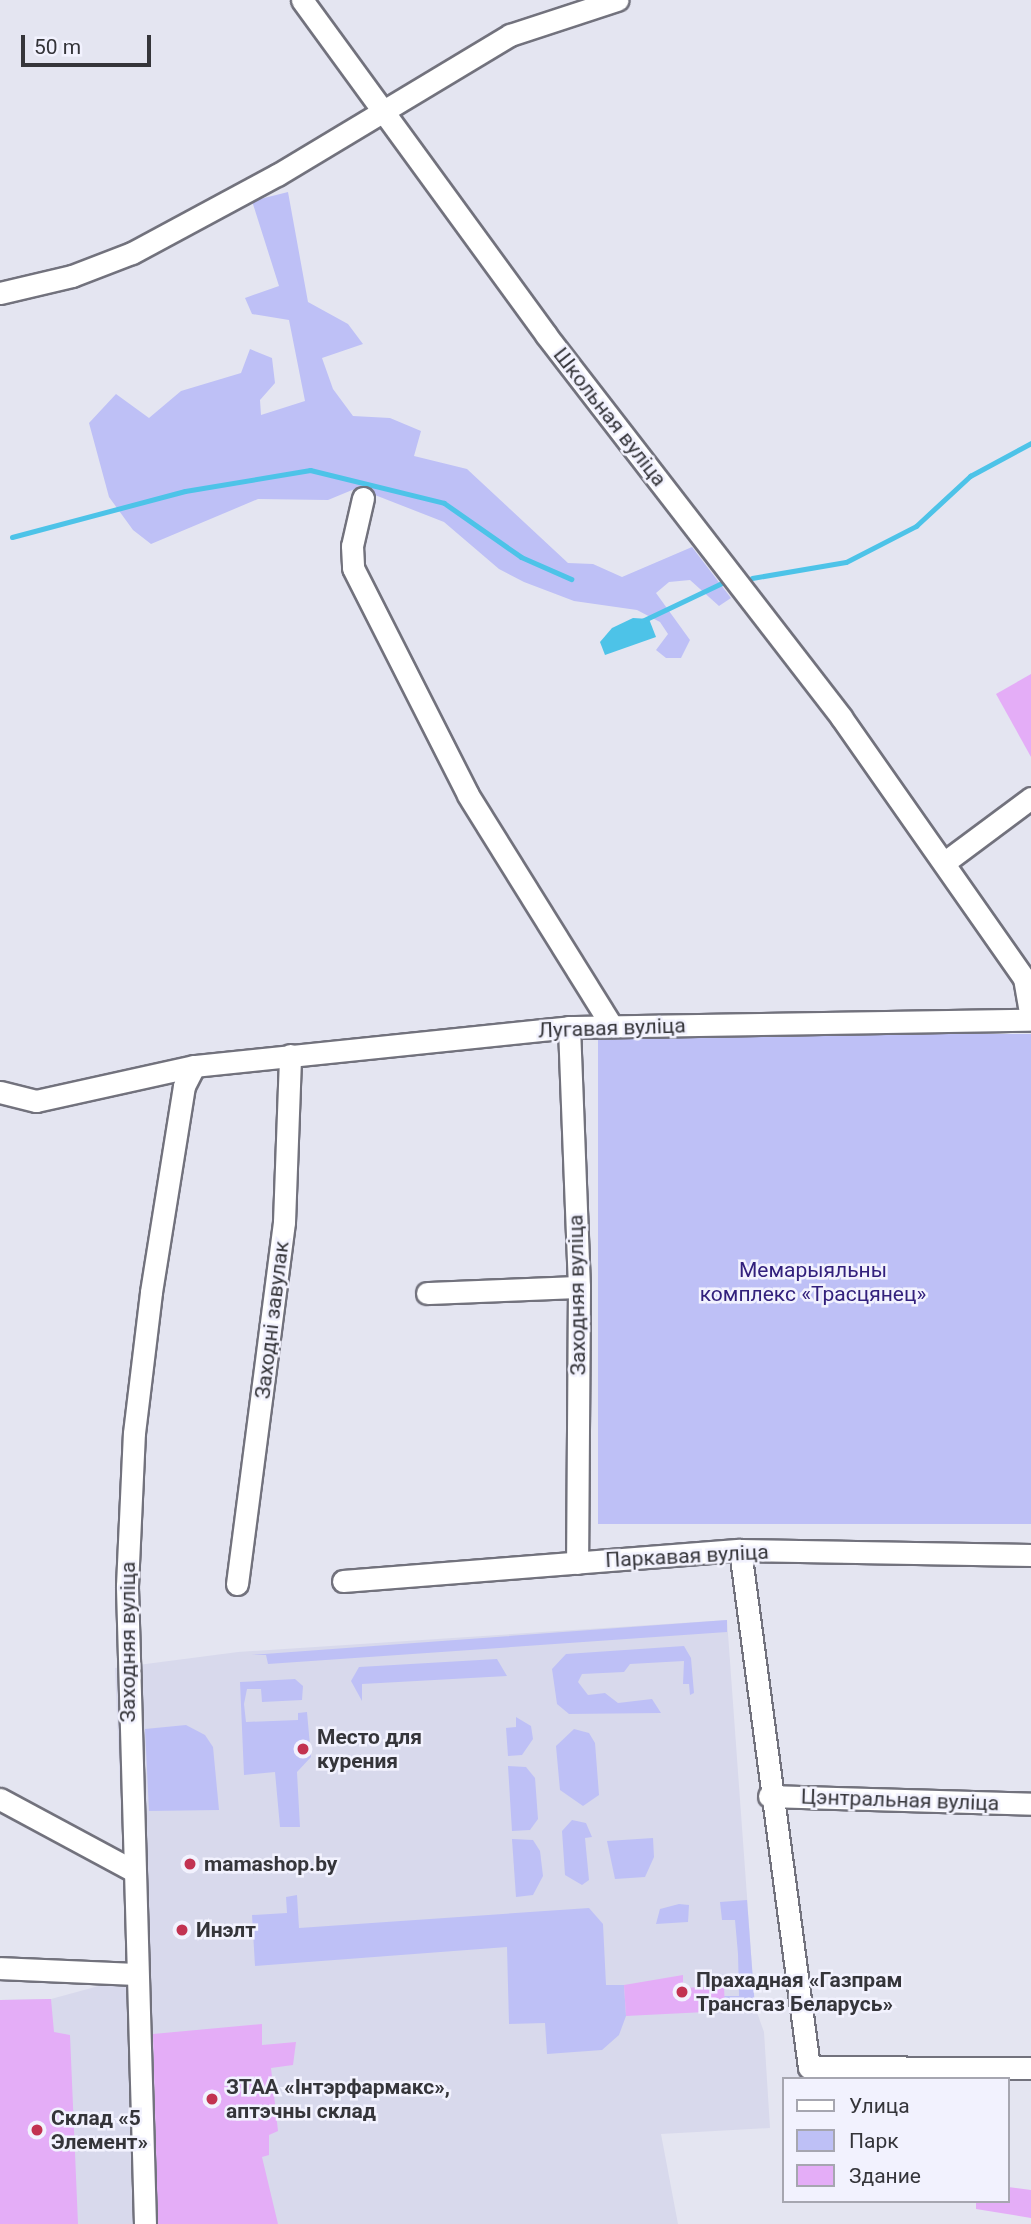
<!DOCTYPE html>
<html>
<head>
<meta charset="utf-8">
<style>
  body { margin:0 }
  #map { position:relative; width:1031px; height:2224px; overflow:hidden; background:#e4e5f1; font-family:Roboto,sans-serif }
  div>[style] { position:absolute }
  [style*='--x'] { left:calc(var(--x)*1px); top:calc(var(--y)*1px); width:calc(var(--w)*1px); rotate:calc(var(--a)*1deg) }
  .built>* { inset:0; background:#d8d9ec }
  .green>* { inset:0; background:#bec0f6; transform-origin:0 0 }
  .water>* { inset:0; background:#4dc3e8 }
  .stream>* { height:5px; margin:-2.5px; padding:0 2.5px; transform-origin:2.5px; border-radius:2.5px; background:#4dc3e8 }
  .building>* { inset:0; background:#e4adf7 }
  .roads { filter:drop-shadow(2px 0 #72727d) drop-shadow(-2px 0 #72727d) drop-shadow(0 2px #72727d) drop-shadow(0 -2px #72727d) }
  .street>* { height:21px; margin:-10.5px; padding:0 10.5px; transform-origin:10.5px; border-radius:10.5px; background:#fff }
  .dots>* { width:19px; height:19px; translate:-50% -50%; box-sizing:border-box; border:4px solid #f2f2fe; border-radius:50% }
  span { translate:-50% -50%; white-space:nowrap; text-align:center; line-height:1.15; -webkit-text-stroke:5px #f2f2fe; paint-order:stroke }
  .street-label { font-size:21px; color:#35353a }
  .park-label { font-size:21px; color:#32207c }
  .poi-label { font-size:21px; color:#35353a; font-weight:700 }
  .left { translate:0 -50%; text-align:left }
  .legend { position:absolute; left:782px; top:2077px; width:228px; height:126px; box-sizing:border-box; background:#f2f2fe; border:2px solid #a6a6b0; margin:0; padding:9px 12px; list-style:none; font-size:21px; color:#35353a }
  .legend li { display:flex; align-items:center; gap:14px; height:35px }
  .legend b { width:35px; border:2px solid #a6a6b0 }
  .scale { position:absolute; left:21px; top:35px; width:130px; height:32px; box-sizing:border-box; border:4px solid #35353a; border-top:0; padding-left:9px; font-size:21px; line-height:24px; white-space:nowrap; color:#35353a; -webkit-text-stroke:5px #f2f2fe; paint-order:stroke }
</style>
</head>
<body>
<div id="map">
  <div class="built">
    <i style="clip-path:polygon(727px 1620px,755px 2007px,764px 2032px,770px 2128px,661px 2134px,678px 2224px,0 2224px,0 2000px,51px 1999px,128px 1978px,115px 1668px,238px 1652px)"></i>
  </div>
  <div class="green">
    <i style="clip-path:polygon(288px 192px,308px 302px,348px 324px,363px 344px,322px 358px,333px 389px,353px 416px,390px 418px,421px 431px,414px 456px,467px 469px,568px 563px,593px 564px,622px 577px,692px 547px,731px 598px,719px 606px,690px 580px,669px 582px,656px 593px,690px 640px,681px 658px,666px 658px,656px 650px,668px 634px,660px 622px,637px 610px,574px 601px,524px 582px,499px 569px,444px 522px,357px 488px,328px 500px,258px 499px,151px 544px,133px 530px,109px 497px,89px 423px,116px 394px,149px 418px,181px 391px,241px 373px,250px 349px,272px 358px,275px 383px,260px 400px,261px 415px,305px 401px,289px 320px,252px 314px,245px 298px,279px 286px,252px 201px)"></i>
    <i style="left:1031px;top:1034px;width:490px;height:433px;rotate:90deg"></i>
    <i style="clip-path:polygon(727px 1620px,727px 1632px,268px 1664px,266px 1655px,251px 1655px)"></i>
    <i style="clip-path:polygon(684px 1646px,691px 1658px,694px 1693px,690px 1695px,689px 1684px,683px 1684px,684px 1661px,630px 1664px,624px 1672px,582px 1674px,578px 1682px,588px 1695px,605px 1693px,618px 1703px,652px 1699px,661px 1713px,569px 1714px,557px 1704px,552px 1669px,566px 1654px)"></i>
    <i style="clip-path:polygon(497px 1659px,507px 1676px,362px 1684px,362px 1701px,351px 1681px,359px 1667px)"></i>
    <i style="clip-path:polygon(295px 1679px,303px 1686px,302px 1700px,262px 1702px,261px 1689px,247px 1689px,244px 1704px,246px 1722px,298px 1720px,298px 1713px,307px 1712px,311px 1757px,297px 1772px,300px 1827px,280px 1827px,275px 1772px,244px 1775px,240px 1682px)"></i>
    <i style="clip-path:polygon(516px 1717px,531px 1726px,533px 1739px,522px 1755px,508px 1756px,506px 1728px,516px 1727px)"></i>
    <i style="clip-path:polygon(186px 1725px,205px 1735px,213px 1747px,219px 1810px,149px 1811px,145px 1729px)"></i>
    <i style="clip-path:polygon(574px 1729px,589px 1733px,595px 1743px,599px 1795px,583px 1806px,560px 1790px,556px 1746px)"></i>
    <i style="clip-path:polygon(508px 1766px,526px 1767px,535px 1778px,538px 1819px,530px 1830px,512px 1831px)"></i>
    <i style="clip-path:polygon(572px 1820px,586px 1823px,592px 1837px,585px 1838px,589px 1880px,582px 1885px,565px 1875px,562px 1831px)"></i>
    <i style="clip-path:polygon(653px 1838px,654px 1857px,645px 1877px,615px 1879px,607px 1841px)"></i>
    <i style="clip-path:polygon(512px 1839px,533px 1840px,540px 1851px,543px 1876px,533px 1895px,516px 1897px)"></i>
    <i style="clip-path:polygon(297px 1895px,299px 1928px,589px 1908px,603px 1924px,606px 1985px,624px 1985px,626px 2016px,619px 2035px,602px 2050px,547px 2054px,545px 2023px,509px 2024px,507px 1947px,255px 1966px,252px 1915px,287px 1913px,286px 1897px)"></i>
    <i style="clip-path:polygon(747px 1900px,755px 2008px,725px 2011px,724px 1996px,739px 1996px,738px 1954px,735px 1920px,722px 1920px,720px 1902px)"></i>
    <i style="clip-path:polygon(679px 1904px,689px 1905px,688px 1922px,656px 1924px,660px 1909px)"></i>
  </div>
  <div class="water">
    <i style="clip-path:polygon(633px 618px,649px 619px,656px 637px,605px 655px,600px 642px,612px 628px)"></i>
  </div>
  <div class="stream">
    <i style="--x:12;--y:537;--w:179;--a:-14.9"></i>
    <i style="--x:185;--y:491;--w:127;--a:-9.5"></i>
    <i style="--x:310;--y:470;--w:138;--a:13.8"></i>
    <i style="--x:444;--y:503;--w:94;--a:35"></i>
    <i style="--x:521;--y:557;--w:55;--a:23.7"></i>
    <i style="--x:752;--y:578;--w:95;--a:-9.7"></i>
    <i style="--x:846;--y:562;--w:79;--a:-27.2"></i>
    <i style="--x:916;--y:526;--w:74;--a:-42.8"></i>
    <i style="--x:970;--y:476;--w:69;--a:-28.4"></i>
    <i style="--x:642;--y:621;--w:89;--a:-25.4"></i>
  </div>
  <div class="building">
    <i style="clip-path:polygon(1031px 674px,1031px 757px,996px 694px)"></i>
    <i style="clip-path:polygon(683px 1975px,683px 1988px,724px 1986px,725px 2011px,626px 2016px,624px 1985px)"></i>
    <i style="clip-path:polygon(51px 1999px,54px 2032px,70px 2035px,78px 2224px,0 2224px,0 2000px)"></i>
    <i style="clip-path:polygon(262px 2024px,262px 2045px,296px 2042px,293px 2065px,271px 2068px,278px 2131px,269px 2135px,269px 2155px,262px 2157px,278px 2224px,158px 2224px,153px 2034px)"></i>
    <i style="clip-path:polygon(1008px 2187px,1031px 2190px,1031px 2218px,976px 2209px,976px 2201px,1008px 2201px)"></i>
  </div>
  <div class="roads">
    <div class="street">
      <i style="--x:302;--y:0;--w:414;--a:53.9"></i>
      <i style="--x:546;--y:335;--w:483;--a:52.3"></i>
      <i style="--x:841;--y:717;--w:319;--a:55"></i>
      <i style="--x:1024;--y:978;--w:41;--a:80.1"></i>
      <i style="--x:0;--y:293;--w:74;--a:-13.3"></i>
      <i style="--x:72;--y:276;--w:64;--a:-21"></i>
      <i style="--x:132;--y:253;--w:165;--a:-28.3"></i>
      <i style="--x:277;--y:175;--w:272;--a:-31"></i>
      <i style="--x:510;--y:35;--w:113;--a:-18.1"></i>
      <i style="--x:363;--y:498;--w:49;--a:102.9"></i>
      <i style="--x:352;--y:546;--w:22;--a:87"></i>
      <i style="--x:353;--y:568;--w:254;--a:63.1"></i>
      <i style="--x:468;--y:795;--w:272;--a:58.1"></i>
      <i style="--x:945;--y:862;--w:107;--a:-36.7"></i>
      <i style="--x:569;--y:1027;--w:260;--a:87.8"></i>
      <i style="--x:579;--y:1287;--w:276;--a:90.4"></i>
      <i style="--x:0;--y:1092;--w:37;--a:14"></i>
      <i style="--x:36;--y:1101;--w:162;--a:-12.5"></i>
      <i style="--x:194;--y:1066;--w:377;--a:-5.9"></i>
      <i style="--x:569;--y:1027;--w:462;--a:-0.9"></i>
      <i style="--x:427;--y:1293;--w:152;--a:-2.3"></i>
      <i style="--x:740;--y:1550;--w:522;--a:82.4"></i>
      <i style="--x:809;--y:2067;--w:222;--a:0.3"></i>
      <i style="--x:343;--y:1581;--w:398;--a:-4.5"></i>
      <i style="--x:740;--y:1550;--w:291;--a:1"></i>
      <i style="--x:237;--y:1584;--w:365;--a:-82.6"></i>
      <i style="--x:284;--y:1222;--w:167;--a:-87.9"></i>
      <i style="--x:769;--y:1796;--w:262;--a:1.7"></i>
      <i style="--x:0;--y:1799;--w:150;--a:28.3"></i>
      <i style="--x:0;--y:1968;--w:137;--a:2.5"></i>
      <i style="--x:145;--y:2224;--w:638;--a:-91.62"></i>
      <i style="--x:127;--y:1586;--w:153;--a:-87.4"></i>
      <i style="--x:134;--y:1433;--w:142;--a:-83.1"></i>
      <i style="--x:151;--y:1292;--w:209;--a:-80.9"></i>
      <i style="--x:184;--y:1086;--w:22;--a:-63"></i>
    </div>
  </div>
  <div class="dots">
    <i style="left:303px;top:1749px;background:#c23251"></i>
    <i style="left:190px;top:1864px;background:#c23251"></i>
    <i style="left:182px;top:1930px;background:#c23251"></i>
    <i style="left:682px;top:1992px;background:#c23251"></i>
    <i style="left:212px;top:2099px;background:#c23251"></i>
    <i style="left:37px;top:2130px;background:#c23251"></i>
  </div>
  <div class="street-label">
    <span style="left:610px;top:417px;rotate:52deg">Школьная вуліца</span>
    <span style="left:612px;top:1028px;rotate:-2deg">Лугавая вуліца</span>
    <span style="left:577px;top:1295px;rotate:-91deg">Заходняя вуліца</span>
    <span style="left:272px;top:1320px;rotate:-83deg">Заходні завулак</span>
    <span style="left:687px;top:1556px;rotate:-3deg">Паркавая вуліца</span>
    <span style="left:128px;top:1642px;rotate:-90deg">Заходняя вуліца</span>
    <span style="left:900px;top:1800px;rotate:2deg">Цэнтральная вуліца</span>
  </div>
  <div class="park-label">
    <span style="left:813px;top:1282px">Мемарыяльны<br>комплекс «Трасцянец»</span>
  </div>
  <div class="poi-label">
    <span class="left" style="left:317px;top:1749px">Место для<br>курения</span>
    <span class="left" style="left:204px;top:1864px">mamashop.by</span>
    <span class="left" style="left:196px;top:1930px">Инэлт</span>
    <span class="left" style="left:696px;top:1992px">Прахадная «Газпрам<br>Трансгаз Беларусь»</span>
    <span class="left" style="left:226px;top:2099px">ЗТАА «Інтэрфармакс»,<br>аптэчны склад</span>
    <span class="left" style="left:51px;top:2130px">Склад «5<br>Элемент»</span>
  </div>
  <ul class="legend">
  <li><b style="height:9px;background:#fff"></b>Улица</li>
  <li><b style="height:19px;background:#bec0f6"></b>Парк</li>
  <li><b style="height:19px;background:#e4adf7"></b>Здание</li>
  </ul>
  <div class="scale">50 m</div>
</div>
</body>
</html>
